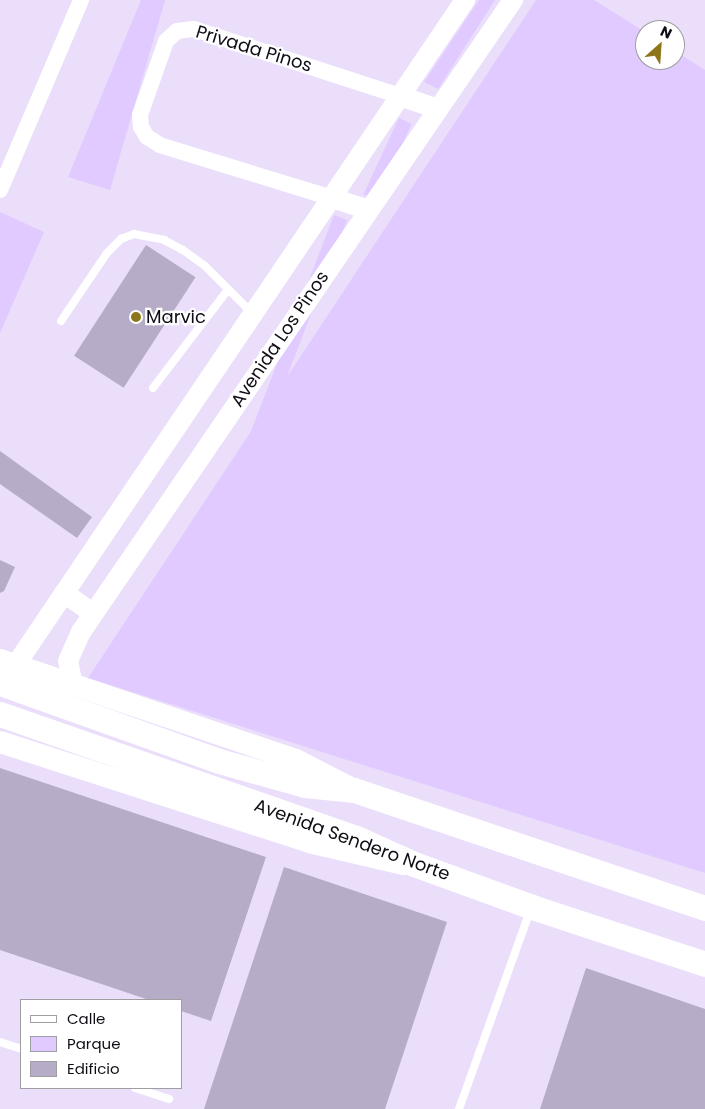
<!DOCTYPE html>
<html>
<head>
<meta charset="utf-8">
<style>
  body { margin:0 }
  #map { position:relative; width:705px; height:1109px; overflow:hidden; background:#eadefb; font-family:Poppins,sans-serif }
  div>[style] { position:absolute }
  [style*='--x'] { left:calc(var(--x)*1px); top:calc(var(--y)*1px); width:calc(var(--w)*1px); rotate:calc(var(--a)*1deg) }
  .green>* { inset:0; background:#e0caff; transform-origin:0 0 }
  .building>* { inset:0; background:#b7acc7; transform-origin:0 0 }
  .service>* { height:8px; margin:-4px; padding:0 4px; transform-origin:4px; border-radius:4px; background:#fff }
  .minor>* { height:16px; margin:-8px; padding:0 8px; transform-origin:8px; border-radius:8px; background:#fff }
  .tertiary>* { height:20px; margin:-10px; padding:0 10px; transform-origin:10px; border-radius:10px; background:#fff }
  .secondary>* { height:22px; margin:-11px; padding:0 11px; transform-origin:11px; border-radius:11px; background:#fff }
  .primary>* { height:25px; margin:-12.5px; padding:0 12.5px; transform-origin:12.5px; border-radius:12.5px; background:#fff }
  .dots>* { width:14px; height:14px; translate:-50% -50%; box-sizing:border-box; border:2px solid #fff; border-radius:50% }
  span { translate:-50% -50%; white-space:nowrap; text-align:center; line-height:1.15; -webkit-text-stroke:4.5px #fff; paint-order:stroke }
  .street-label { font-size:18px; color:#100c15 }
  .poi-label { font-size:18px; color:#100c15 }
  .left { translate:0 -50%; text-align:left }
  .legend { position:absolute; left:20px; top:999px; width:162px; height:90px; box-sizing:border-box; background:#fff; border:1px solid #9f9ea1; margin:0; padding:6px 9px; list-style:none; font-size:15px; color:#100c15 }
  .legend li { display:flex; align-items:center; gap:10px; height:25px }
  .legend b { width:25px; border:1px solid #9f9ea1 }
  .north { position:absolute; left:635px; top:20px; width:50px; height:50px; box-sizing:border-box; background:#fff; border:1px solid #9f9ea1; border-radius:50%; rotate:26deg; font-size:14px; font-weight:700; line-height:20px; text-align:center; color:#100c15 }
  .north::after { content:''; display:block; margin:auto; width:18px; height:22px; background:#8d751a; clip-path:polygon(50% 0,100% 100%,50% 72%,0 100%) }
</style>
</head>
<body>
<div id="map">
  <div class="green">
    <i style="clip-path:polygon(141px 0,165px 0,110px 190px,68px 177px)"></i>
    <i style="clip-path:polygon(479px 0,495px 0,438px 89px,424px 82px)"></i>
    <i style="clip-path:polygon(536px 0,594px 0,645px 32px,645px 60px,675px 60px,675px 51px,705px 70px,705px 873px,88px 678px)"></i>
    <i style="left:399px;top:118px;width:14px;height:84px;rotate:25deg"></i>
    <i style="clip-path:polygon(0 212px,44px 232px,0 333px)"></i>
    <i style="left:334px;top:215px;width:14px;height:450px;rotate:21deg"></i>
  </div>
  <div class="building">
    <i style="left:146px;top:245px;width:59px;height:132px;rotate:33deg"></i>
    <i style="clip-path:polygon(0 451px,92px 517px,77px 538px,0 484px)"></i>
    <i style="clip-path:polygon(0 560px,15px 567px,4px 591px,0 593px)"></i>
    <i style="clip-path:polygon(0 768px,266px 857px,211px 1021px,181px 1011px,181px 1000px,149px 1000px,0 950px)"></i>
    <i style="clip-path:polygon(284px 867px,447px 922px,385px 1109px,204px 1109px)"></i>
    <i style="clip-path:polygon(586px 968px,705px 1009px,705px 1109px,540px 1109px)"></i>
  </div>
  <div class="service">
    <i style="--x:61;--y:321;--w:82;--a:-55.9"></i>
    <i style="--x:107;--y:253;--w:20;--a:-45"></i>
    <i style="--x:121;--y:239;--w:14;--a:-21"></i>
    <i style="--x:134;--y:234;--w:31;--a:11"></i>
    <i style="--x:164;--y:240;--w:21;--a:28"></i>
    <i style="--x:183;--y:250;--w:27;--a:36"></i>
    <i style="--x:205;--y:266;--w:66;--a:45"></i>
    <i style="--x:153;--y:388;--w:122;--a:-52.7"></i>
    <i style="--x:0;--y:1042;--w:22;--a:18"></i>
    <i style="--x:135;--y:1088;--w:36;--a:18"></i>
    <i style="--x:459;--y:1109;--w:210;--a:-70.3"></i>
  </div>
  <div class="minor">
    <i style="--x:0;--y:190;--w:207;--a:-66.9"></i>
    <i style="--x:332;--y:198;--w:180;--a:-162.9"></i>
    <i style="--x:160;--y:145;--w:15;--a:-148"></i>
    <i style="--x:147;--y:137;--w:12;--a:-121"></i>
    <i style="--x:141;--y:127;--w:12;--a:-95"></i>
    <i style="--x:140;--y:115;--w:78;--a:-70.6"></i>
    <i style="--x:166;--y:41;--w:15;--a:-42"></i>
    <i style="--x:177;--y:31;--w:17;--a:-7"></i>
    <i style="--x:194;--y:29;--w:217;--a:18"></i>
  </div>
  <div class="tertiary">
    <i style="--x:400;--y:96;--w:40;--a:18.9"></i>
    <i style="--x:332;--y:198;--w:38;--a:18"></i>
    <i style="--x:64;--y:593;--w:35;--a:35"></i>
    <i style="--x:15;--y:666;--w:804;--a:-55.95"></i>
    <i style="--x:73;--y:686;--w:25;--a:-101"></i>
    <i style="--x:68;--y:661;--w:32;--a:-66"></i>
    <i style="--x:81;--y:632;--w:766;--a:-55.65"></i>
  </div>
  <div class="secondary">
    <i style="--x:0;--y:660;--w:312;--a:18.7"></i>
    <i style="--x:296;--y:760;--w:65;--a:27.3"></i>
    <i style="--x:0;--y:742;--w:325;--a:17.9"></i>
    <i style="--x:309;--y:842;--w:97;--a:13.2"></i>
  </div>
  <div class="primary">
    <i style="--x:0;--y:683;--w:232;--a:19.6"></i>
    <i style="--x:219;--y:761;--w:89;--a:15.6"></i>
    <i style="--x:305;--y:785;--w:49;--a:5.8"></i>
    <i style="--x:354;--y:790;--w:370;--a:18.6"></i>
    <i style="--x:0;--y:714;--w:377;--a:19.2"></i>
    <i style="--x:356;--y:838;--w:64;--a:24.1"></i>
    <i style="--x:414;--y:864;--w:126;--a:20"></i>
    <i style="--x:532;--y:907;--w:182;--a:18.2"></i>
  </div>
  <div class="dots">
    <i style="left:136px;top:317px;background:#8d751a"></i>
  </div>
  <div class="street-label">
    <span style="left:254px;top:49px;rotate:17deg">Privada Pinos</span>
    <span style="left:280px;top:339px;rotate:-56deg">Avenida Los Pinos</span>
    <span style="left:352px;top:840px;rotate:20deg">Avenida Sendero Norte</span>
  </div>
  <div class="poi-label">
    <span class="left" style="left:146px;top:317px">Marvic</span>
  </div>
  <ul class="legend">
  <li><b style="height:6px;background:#fff"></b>Calle</li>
  <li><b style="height:14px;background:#e0caff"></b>Parque</li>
  <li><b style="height:14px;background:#b7acc7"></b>Edificio</li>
  </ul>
  <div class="north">N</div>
</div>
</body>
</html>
